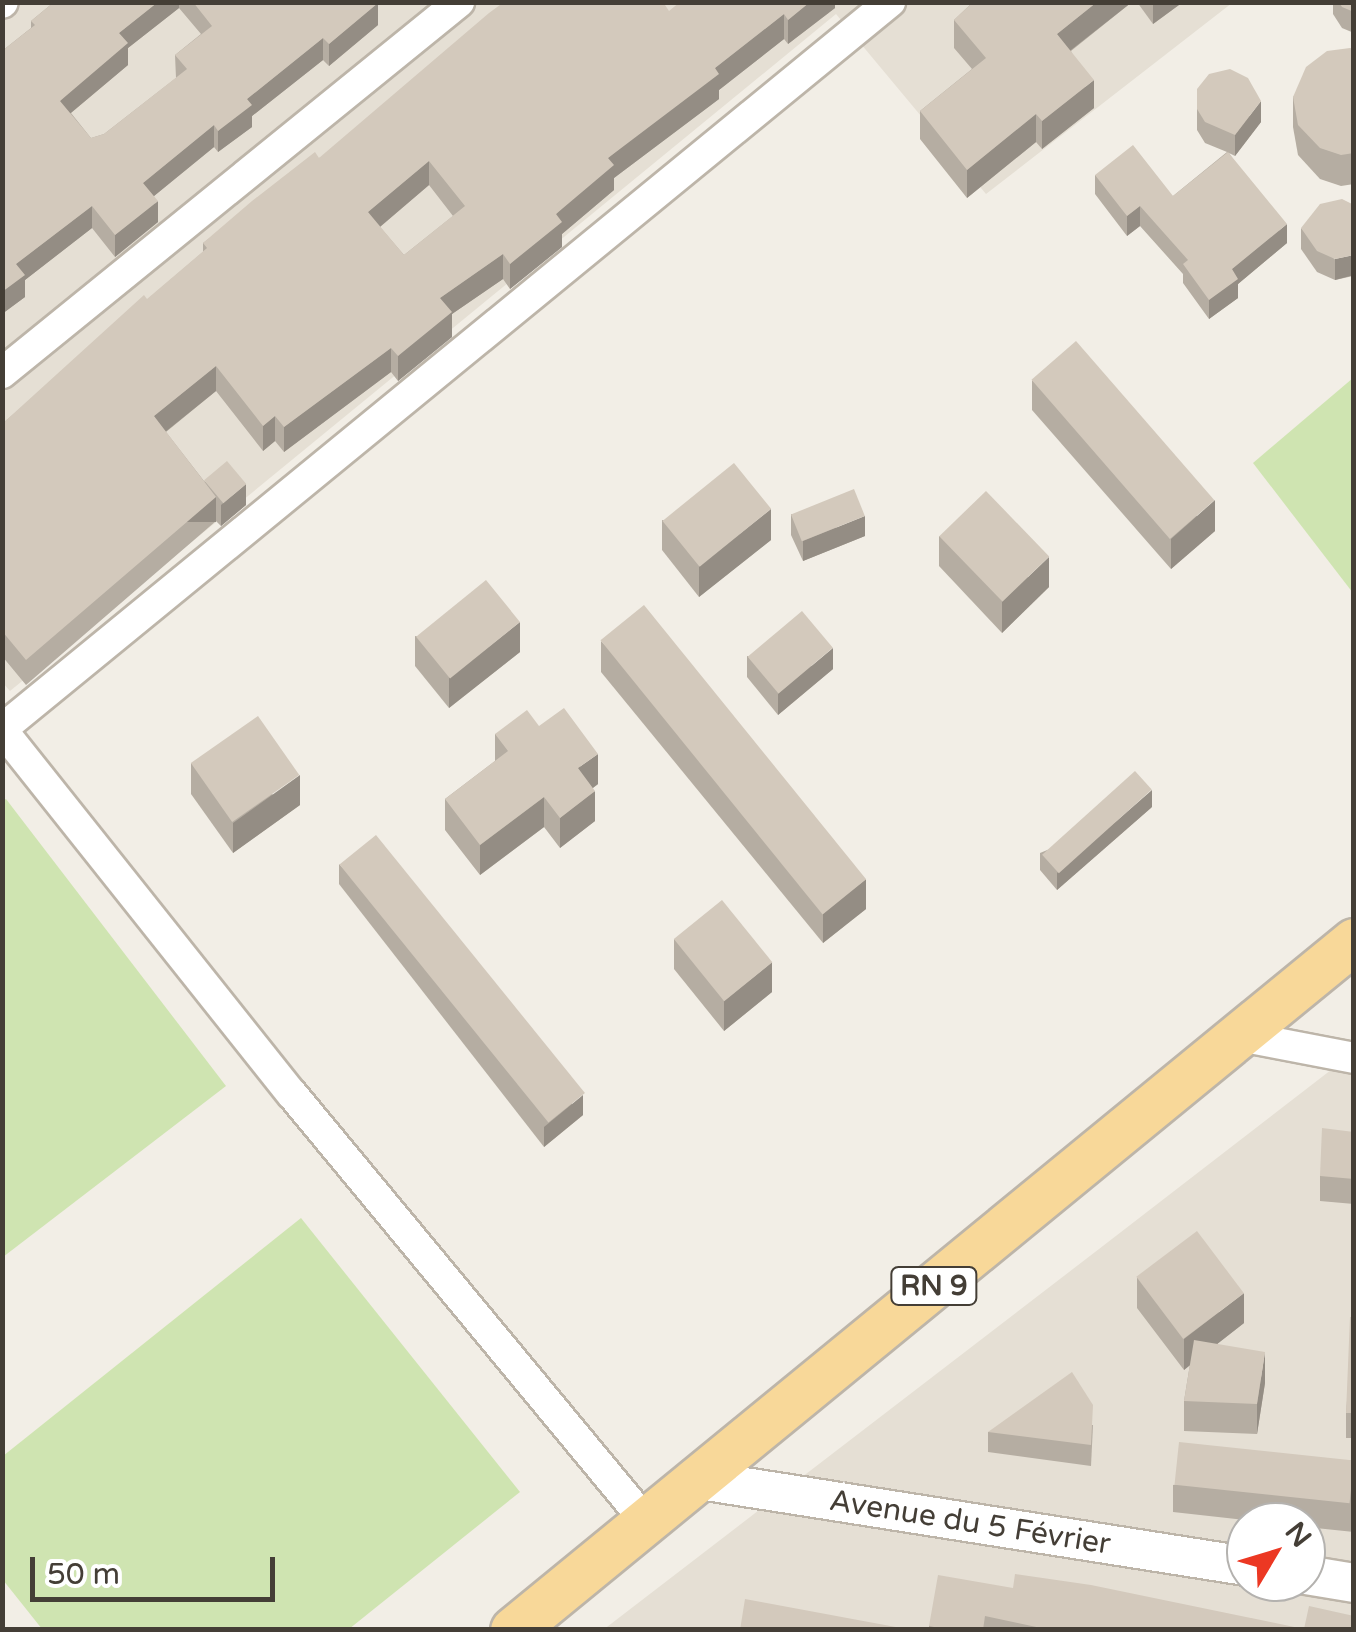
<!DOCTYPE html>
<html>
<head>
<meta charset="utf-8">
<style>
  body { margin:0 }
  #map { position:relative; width:1356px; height:1632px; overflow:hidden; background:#f2eee6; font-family:"Varela Round",sans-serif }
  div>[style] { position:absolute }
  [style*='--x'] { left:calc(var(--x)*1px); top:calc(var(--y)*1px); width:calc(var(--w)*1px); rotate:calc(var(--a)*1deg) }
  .residential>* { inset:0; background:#e5dfd4 }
  .green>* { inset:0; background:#cfe4b1 }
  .roads { filter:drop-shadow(2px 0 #bdb5a9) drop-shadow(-2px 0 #bdb5a9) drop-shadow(0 2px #bdb5a9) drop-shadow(0 -2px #bdb5a9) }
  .minor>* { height:30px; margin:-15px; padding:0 15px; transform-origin:15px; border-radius:15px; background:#fff }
  .tertiary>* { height:38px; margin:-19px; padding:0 19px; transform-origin:19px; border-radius:19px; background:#fff }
  .primary>* { height:45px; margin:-22.5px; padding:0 22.5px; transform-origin:22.5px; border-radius:22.5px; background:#f8d899 }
  .wall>* { inset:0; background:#b5ada2 }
  .shaded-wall>* { inset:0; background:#948d84; transform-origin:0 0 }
  .building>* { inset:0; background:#d3c9bc; transform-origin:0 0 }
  span { translate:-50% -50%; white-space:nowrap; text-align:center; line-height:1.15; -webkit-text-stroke:10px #fff; paint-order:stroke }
  .shield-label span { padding:2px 8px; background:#fff; border:2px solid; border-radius:8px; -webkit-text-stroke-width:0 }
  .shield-label { font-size:28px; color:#443e36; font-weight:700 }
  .street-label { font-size:30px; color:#443e36 }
  .frame { position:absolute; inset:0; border:5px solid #443e36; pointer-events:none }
  .north { position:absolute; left:1226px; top:1502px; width:100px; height:100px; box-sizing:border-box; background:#fff; border:2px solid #b4b2af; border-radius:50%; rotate:52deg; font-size:28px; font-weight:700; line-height:40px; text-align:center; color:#443e36 }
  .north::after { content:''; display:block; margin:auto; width:35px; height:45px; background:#ec3823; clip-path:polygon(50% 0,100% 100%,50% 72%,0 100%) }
  .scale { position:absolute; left:30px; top:1557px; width:245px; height:45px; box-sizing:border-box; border:5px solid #443e36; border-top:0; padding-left:12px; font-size:30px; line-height:35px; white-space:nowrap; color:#443e36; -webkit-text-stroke:8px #fff; paint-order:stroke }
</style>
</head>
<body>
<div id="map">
  <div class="residential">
    <i style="clip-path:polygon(2px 3px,1232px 3px,986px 194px,836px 14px,10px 691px,2px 682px)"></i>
    <i style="clip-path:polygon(evenodd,1353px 1053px,1353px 1629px,603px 1630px,1099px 1249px,1353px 1053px,1246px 1522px,1306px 1522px,1306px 1582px,1246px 1582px,1246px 1522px)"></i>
  </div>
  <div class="green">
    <i style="clip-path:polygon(1353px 378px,1353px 593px,1253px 463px)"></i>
    <i style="clip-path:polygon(6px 799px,226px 1086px,3px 1257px,2px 801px)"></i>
    <i style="clip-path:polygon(301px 1218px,520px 1492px,349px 1629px,42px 1629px,3px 1580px,3px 1456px)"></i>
  </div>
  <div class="roads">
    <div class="minor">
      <i style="--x:2;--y:3;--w:1;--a:-45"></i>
      <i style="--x:2;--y:373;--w:589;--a:-39.07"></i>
      <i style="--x:2;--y:729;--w:1148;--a:-39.31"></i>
      <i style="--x:2;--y:730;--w:465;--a:51.5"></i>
      <i style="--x:292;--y:1094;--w:550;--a:50.38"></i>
      <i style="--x:1240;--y:1036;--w:116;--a:10.9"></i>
    </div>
    <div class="tertiary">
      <i style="--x:694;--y:1479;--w:559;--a:8.96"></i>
      <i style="--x:1306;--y:1575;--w:49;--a:9.5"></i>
    </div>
    <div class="primary">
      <i style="--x:513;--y:1630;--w:1087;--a:-39.33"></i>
    </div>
  </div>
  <div class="wall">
    <i style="clip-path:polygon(evenodd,54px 2px,378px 2px,378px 25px,329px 66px,323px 60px,252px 116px,252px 127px,218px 152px,214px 147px,154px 196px,158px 222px,115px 257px,92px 228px,25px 280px,25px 297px,2px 314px,2px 51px,31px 28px,31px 21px,54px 2px,179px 8px,201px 34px,175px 55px,176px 78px,104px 134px,91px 138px,71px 113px,128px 65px,128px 48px,179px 8px)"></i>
    <i style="clip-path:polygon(evenodd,835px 2px,835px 8px,788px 44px,784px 39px,719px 90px,719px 99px,614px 178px,614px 190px,562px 234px,562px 247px,510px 289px,503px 279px,452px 314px,452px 337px,398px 381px,391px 372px,284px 452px,275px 441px,263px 451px,216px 391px,166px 432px,204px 481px,246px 505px,221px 526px,216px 521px,26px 685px,2px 656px,2px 424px,203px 252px,203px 243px,319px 158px,669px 11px,835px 2px,429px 185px,453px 216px,404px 255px,380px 227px,429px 185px)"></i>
    <i style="clip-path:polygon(973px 2px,1132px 2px,1071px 51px,1094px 108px,1042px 149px,1036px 142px,967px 198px,920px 139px,920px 111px,972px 69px,954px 48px,954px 20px)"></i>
    <i style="clip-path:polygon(1137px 2px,1183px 2px,1153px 24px)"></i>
    <i style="clip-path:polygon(1333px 2px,1354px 2px,1354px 33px,1342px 28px,1333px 14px)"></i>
    <i style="clip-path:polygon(1354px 49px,1354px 184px,1341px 186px,1320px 179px,1298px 155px,1293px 127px,1293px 97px)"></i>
    <i style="clip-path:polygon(1197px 89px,1261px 122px,1235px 156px,1229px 153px,1287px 243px,1238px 284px,1238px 298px,1209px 319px,1183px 283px,1183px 274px,1140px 226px,1127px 236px,1095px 194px,1095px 175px,1173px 196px,1227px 152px,1205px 143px,1197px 130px)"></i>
    <i style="clip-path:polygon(1301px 228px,1353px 276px,1335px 280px,1317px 272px,1301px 249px)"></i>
    <i style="clip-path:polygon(1032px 380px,1215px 531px,1171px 569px,1032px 410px)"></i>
    <i style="clip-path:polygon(791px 514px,865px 536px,803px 561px,791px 535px)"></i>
    <i style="clip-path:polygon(662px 520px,771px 540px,699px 597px,662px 550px)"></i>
    <i style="clip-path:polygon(939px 536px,1049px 587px,1002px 633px,939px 566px)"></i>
    <i style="clip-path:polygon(415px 636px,520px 652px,449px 708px,415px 666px)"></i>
    <i style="clip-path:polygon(601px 641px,866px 909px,823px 943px,601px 672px)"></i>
    <i style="clip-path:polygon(747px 656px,833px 669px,778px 715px,747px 677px)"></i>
    <i style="clip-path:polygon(539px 726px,598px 784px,593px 788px,595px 821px,560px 848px,544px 827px,480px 875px,445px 830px,445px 799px,495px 761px,495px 734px)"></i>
    <i style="clip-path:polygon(191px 763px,300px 805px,233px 853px,191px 794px)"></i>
    <i style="clip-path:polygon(1152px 807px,1057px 890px,1040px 870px,1040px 853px)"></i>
    <i style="clip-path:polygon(339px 864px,583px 1115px,544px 1147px,339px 884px)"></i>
    <i style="clip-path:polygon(674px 939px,772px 992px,724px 1031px,674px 969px)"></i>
    <i style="clip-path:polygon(1354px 1132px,1354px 1204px,1320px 1201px,1320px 1176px)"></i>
    <i style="clip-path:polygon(1137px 1277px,1244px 1323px,1217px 1344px,1265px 1383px,1257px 1434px,1184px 1431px,1184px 1401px,1190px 1364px,1184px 1370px,1137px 1308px)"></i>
    <i style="clip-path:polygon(1354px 1317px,1354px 1438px,1346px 1438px,1346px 1413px)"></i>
    <i style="clip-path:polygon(1093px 1425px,1091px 1466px,988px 1452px,988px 1432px)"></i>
    <i style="clip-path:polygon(1354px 1460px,1354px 1532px,1306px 1527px,1306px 1522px,1263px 1522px,1173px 1512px,1173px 1485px)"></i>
    <i style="clip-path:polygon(1013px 1588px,1304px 1629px,1354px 1630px,929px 1630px,929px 1626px)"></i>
  </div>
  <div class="shaded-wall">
    <i style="clip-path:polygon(158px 2px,179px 2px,179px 8px,128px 48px,128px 65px,60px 122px,60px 101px,119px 33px)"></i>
    <i style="clip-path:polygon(810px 2px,835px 2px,835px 8px,788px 44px,788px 20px)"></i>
    <i style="clip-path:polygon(1097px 2px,1132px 2px,1057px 61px,1057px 34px)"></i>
    <i style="clip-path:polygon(1153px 2px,1183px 2px,1153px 24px)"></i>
    <i style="clip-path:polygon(378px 3px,378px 25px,329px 66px,329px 44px)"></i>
    <i style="clip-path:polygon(784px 14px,784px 39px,719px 90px,719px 99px,614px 178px,614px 190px,562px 234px,562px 247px,510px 289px,510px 264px,608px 158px,715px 68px)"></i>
    <i style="clip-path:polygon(323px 38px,323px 60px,252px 116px,252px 127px,218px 152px,218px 131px,247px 99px)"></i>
    <i style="clip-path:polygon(1094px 80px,1094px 108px,1042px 149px,1042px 121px)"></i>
    <i style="clip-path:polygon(1261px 101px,1261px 122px,1235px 156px,1235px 135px)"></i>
    <i style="clip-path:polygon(1036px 114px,1036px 142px,967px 198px,967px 170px)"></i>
    <i style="clip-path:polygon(214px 125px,214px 147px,143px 205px,143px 183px)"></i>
    <i style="clip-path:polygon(429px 161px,429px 185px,368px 237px,368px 212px)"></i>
    <i style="clip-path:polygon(158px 201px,158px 222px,115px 257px,115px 235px)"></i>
    <i style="clip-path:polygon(92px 206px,92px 228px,25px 280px,25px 297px,2px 314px,2px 292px,16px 264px)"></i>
    <i style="clip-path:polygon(1140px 206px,1140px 226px,1127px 236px,1127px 216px)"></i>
    <i style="clip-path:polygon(1287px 224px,1287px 243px,1238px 284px,1238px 298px,1209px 319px,1209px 300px,1232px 269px)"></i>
    <i style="clip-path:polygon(503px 254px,503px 279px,452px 314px,452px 337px,398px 381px,398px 356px,440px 298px)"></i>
    <i style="clip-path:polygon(1354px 255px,1354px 275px,1335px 280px,1335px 259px)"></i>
    <i style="clip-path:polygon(391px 348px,391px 372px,284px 452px,284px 427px)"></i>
    <i style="clip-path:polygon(216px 366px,216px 391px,154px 441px,154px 416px)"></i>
    <i style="clip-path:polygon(275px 416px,275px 441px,263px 451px,263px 426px)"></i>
    <i style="clip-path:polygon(246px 484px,246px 505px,221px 526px,221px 505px)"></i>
    <i style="left:216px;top:497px;width:25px;height:250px;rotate:90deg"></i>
    <i style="clip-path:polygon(1215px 500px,1215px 531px,1171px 569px,1171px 539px)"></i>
    <i style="clip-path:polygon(771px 509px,771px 540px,699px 597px,699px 566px)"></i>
    <i style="clip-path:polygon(865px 516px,865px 536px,803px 561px,803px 541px)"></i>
    <i style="clip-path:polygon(1049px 557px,1049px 587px,1002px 633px,1002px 602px)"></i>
    <i style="clip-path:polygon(520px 622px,520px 652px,449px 708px,449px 678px)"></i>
    <i style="clip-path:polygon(833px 648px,833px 669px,778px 715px,778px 694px)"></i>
    <i style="clip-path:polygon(598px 754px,598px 784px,578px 799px,578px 768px)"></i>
    <i style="clip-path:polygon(300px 775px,300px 805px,233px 853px,233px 823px)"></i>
    <i style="clip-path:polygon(1152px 790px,1152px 807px,1057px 890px,1057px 873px)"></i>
    <i style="clip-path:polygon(595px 791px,595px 821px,560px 848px,560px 818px)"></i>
    <i style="clip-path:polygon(544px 797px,544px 827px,480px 875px,480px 845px)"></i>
    <i style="clip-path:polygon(866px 879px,866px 909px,823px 943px,823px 912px)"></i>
    <i style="clip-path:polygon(772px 962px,772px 992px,724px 1031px,724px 1001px)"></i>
    <i style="clip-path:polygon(583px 1095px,583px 1115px,544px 1147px,544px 1127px)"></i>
    <i style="clip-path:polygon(1244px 1293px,1244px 1323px,1184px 1370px,1184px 1339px)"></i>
    <i style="clip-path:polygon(1265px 1352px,1265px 1383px,1257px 1434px,1257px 1404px)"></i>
  </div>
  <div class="building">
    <i style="clip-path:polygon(54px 2px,158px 2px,119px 33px,128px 43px,60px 101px,91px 138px,104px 134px,187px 69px,175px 55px,212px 26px,193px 2px,378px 3px,329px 44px,323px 38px,247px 99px,252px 105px,218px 131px,214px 125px,143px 183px,158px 201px,115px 235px,92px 206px,16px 264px,25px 275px,2px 292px,2px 51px,35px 25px,31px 21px)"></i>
    <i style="clip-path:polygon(evenodd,504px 2px,663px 2px,669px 11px,680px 2px,810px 2px,788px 20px,784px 14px,715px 68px,719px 74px,608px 158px,614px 165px,556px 214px,562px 222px,510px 264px,503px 254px,440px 298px,452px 312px,398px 356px,391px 348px,284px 427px,275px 416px,263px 426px,216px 366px,154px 416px,216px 497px,26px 660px,2px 631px,2px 424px,144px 295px,147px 299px,207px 248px,203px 243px,252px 201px,315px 152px,319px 158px,489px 13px,504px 2px,429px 161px,465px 206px,404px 255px,368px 212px,429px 161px)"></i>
    <i style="clip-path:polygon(973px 2px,1097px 2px,1057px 34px,1094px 80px,1042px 121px,1036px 114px,967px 170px,920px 111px,986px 58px,954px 20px)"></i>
    <i style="clip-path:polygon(1339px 2px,1354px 2px,1354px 12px,1342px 7px)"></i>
    <i style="clip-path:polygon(1350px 48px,1354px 49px,1354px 153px,1341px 155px,1320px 148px,1298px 125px,1293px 97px,1306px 67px,1327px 51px)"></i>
    <i style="clip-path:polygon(1230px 69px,1248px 78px,1261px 101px,1235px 135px,1205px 122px,1197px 109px,1197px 89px,1209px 74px)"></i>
    <i style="clip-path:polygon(1133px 145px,1173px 196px,1228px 152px,1287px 224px,1232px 269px,1238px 279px,1209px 300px,1183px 264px,1188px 260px,1140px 206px,1127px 216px,1095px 175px)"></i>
    <i style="clip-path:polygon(1342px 199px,1354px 205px,1354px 255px,1335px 259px,1317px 251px,1301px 228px,1320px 204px)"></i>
    <i style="left:1076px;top:341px;width:211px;height:59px;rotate:49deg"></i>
    <i style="left:227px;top:461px;width:30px;height:30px;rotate:50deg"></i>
    <i style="left:734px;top:463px;width:59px;height:92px;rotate:51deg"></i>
    <i style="left:854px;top:489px;width:29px;height:68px;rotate:68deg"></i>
    <i style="left:986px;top:491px;width:91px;height:65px;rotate:46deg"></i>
    <i style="left:486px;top:580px;width:54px;height:90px;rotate:51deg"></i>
    <i style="left:644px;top:605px;width:353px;height:56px;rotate:51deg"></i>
    <i style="left:802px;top:611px;width:48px;height:71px;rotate:50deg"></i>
    <i style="clip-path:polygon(564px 708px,598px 754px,578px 768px,595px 791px,560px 818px,544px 797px,480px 845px,445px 799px,508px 751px,495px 734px,527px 710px,539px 726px)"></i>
    <i style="left:258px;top:716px;width:72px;height:82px;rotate:55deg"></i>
    <i style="left:1135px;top:771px;width:25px;height:125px;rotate:48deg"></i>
    <i style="left:376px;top:835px;width:332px;height:47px;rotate:51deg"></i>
    <i style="left:722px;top:900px;width:80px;height:62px;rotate:51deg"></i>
    <i style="clip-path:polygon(1322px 1128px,1354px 1132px,1354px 1179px,1320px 1176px)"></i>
    <i style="left:1197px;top:1231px;width:78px;height:76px;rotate:53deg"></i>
    <i style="clip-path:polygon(1350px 1317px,1354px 1317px,1354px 1413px,1346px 1413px)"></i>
    <i style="clip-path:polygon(1194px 1340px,1265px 1352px,1257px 1404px,1184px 1401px)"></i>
    <i style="clip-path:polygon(1072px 1372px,1093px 1405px,1091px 1445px,988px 1432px)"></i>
    <i style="left:1179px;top:1442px;width:176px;height:43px;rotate:6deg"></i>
    <i style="clip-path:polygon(1015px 1574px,1091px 1585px,1304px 1629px,1309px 1606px,1354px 1616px,1354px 1630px,1041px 1630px,1041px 1628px,985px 1616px,983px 1630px,949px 1630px,929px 1626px,938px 1575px,1013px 1588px)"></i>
    <i style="clip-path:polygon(745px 1599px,901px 1628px,901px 1630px,740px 1630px)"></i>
  </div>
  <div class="shield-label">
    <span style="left:934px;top:1286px">RN 9</span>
  </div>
  <div class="street-label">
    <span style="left:970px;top:1523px;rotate:9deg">Avenue du 5 Février</span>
  </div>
  <div class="frame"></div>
  <div class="north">N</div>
  <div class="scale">50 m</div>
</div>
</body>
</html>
